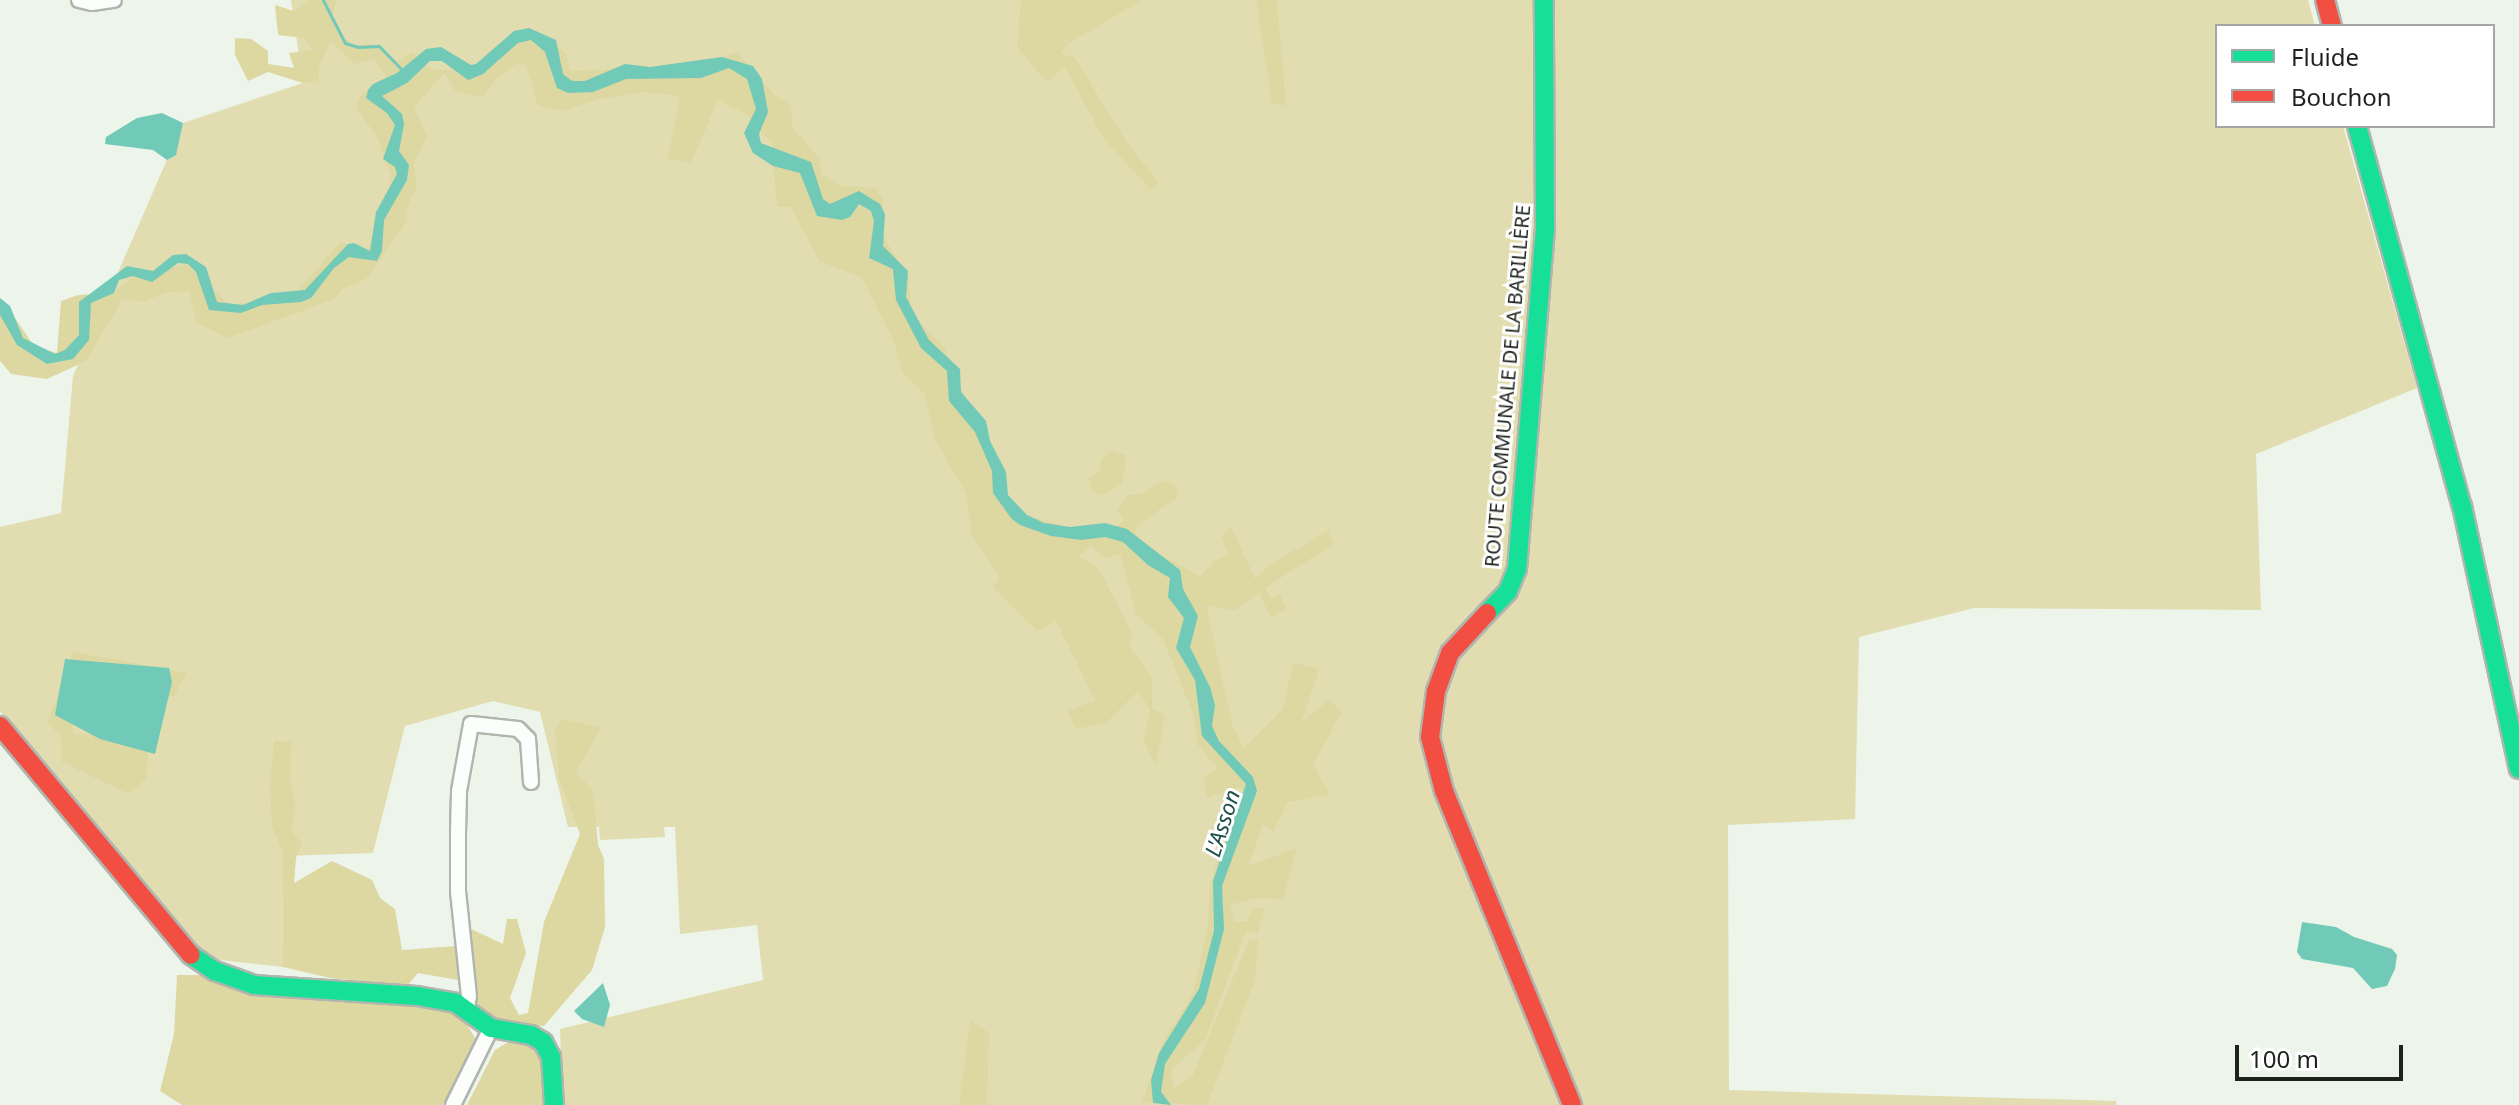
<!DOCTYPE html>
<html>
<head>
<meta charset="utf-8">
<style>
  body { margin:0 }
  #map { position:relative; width:2519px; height:1105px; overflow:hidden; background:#edf5ea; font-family:"Noto Sans",sans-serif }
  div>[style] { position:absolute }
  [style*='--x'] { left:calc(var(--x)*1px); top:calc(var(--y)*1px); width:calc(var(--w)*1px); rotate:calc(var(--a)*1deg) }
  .green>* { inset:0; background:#e1ddb0 }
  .forest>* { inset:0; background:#ddd7a2 }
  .water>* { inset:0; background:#71c9b8 }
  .stream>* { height:3px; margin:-1.5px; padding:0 1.5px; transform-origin:1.5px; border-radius:1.5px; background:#71c9b8 }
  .roads { filter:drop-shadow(2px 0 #b0b6ae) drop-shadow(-2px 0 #b0b6ae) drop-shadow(0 2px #b0b6ae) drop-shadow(0 -2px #b0b6ae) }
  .street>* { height:14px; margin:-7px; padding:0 7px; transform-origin:7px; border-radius:7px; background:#fcfefc }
  .fast>* { height:18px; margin:-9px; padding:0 9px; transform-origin:9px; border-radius:9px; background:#16e098 }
  .jam>* { height:18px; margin:-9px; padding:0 9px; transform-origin:9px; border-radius:9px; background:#f24e42 }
  span { translate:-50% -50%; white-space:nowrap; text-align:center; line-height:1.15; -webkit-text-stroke:6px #fff; paint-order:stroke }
  .street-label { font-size:20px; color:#1d221c }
  .water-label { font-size:22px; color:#1d5047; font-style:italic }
  .legend { position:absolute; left:2215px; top:24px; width:280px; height:104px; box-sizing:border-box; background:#fff; border:2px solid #a5a7a4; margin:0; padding:10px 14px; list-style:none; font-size:24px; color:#1d221c }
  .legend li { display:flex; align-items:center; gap:16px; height:40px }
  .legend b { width:40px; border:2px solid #a5a7a4 }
  .scale { position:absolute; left:2235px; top:1045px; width:168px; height:36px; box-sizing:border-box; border:4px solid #1d221c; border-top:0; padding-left:10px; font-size:24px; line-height:28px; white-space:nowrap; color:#1d221c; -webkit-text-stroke:6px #fff; paint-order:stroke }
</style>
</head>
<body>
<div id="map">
  <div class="green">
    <i style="clip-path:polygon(291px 0,2308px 0,2315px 26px,2217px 26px,2217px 126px,2343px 126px,2417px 388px,2256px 454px,2261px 610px,1974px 608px,1859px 637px,1855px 819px,1728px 825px,1729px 1090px,2116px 1101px,2117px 1105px,563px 1105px,560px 1029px,763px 980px,757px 925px,680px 934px,675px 827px,664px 827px,665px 837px,600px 840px,599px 827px,568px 827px,540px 712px,493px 701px,405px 726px,373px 853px,282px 856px,283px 967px,220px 960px,185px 938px,0 711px,0 527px,61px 513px,73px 376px,183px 123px,303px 83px)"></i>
  </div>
  <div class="forest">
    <i style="clip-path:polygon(312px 0,337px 0,332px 16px,342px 38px,356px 45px,372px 44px,397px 61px,413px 52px,431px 69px,469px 72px,514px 41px,547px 38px,566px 54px,570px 71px,699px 66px,737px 52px,774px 95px,791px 105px,792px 127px,820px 159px,821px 174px,841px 186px,876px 188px,883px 199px,883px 236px,909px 279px,911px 315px,944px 347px,1011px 511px,1068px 527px,1113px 529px,1124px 520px,1117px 511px,1126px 495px,1141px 494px,1163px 481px,1175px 486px,1178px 497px,1137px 525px,1134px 541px,1200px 576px,1215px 560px,1228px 555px,1221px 537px,1231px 526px,1255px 579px,1271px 564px,1328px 531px,1333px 544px,1265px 588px,1271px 599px,1280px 595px,1287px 609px,1271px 618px,1259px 593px,1235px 610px,1206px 605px,1233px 728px,1244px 748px,1283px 709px,1293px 663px,1319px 669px,1301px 723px,1329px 700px,1342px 711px,1313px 765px,1330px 794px,1288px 802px,1273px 832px,1263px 824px,1248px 866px,1297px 848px,1283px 899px,1255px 898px,1230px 905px,1235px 922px,1247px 921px,1253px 907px,1264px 909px,1258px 934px,1246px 931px,1205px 1040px,1172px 1069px,1173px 1088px,1192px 1077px,1249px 940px,1258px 941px,1255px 980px,1207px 1105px,1142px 1102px,1164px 1040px,1193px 994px,1208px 926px,1210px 886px,1218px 859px,1221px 823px,1236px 826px,1247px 794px,1239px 787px,1207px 798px,1203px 778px,1218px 769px,1198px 745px,1194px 716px,1163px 639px,1136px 614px,1120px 554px,1104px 558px,1091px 547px,1078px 556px,1098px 567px,1132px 633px,1130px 647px,1152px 677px,1152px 708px,1165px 715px,1156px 767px,1144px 741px,1150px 709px,1138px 691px,1106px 723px,1075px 729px,1068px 711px,1095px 700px,1056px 621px,1037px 631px,993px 587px,999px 578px,971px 534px,966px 493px,934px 438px,925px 394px,902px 373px,894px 342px,862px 278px,819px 261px,791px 207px,777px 207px,772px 144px,746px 114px,718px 100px,691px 163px,668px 158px,680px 96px,642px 92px,599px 99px,562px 111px,538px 106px,526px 65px,516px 64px,497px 78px,484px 97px,456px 92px,444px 73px,414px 107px,427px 137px,414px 161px,417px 187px,406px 209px,407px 221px,369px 277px,343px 289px,332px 300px,227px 338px,197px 323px,189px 291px,168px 292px,144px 301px,122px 300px,86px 361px,47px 379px,11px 374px,0 361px,0 309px,15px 318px,34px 346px,57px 353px,61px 301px,78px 295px,114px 293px,133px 276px,189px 264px,228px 305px,294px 296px,341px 241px,365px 255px,382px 224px,391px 175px,377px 137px,356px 107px,361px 95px,387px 76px,373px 59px,354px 64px,331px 42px,319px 66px,319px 80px,303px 83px,268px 72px,248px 81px,235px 55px,235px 38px,251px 39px,268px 51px,268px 64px,294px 68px,289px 53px,313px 50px,304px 38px,278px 35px,275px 5px,294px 11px)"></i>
    <i style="clip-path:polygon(1021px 0,1142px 0,1068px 44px,1061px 53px,1075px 58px,1127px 143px,1159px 183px,1151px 190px,1103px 138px,1065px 67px,1047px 82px,1017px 47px)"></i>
    <i style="clip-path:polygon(1256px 0,1277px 0,1286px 105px,1272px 104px)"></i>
    <i style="clip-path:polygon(1112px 450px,1127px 455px,1122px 483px,1101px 496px,1091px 489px,1089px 478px,1100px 470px,1101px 459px)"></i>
    <i style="clip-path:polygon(73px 652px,187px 673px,174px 696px,72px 697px,73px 734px,108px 735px,148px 752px,146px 779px,129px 794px,62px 762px,61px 737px,48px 722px)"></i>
    <i style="clip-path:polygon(563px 719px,601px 728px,575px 773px,593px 789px,598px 845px,604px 859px,605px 927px,592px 970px,544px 1026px,493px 1025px,471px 998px,467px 927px,503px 944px,507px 919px,517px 919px,526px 953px,510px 998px,519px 1015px,528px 1013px,544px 922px,580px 834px,559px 778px,555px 731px)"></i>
    <i style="clip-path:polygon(274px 741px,291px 742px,290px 782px,296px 807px,291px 830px,302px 844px,296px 858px,294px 883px,332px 861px,372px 880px,380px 898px,395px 909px,402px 950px,457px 946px,458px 980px,418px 973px,407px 986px,330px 978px,283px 967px,282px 850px,272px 826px,270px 787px)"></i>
    <i style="clip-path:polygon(177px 975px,207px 975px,460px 1012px,476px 1040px,443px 1105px,182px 1105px,160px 1091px,174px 1034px)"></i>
    <i style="clip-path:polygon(970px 1020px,989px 1033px,987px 1105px,959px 1105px)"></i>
    <i style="clip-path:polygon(515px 1038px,545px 1055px,547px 1105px,467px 1105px,495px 1050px)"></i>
  </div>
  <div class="water">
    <i style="clip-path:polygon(529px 28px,556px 40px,563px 74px,572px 81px,585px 81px,625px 64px,650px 67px,722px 57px,753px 66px,762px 79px,768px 112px,759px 134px,761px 143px,811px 162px,823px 199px,830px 204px,859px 191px,880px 204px,885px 214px,883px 246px,908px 271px,906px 297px,929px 340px,960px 369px,961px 392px,986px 421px,990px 441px,1006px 472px,1008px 495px,1027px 515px,1044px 523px,1070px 527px,1105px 523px,1127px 529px,1180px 570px,1183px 589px,1198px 616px,1190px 647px,1210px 687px,1215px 705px,1212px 726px,1219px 741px,1253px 777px,1257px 791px,1222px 886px,1224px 929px,1205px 1003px,1165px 1064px,1161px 1092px,1171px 1105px,1153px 1103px,1151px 1080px,1159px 1053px,1199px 989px,1214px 931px,1213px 881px,1246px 784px,1202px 736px,1195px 680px,1176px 648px,1184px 618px,1168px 597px,1170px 578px,1148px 565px,1123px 542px,1105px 537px,1081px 540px,1051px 536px,1020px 525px,1011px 518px,993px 493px,992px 471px,975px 432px,949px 401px,947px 371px,921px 348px,896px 300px,893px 269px,869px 258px,874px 221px,871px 211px,859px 204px,850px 217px,842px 220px,817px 216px,800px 173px,773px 166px,753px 153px,744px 133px,756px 109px,747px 79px,729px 68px,701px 78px,626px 79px,593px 92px,568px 93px,557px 88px,545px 52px,531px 40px,518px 43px,483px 74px,468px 80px,442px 61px,430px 61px,407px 83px,382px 96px,402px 114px,404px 124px,399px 151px,409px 165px,407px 180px,384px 220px,382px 251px,377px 261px,349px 257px,334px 268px,311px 298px,301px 302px,262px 305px,241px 313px,209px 310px,196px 272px,188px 264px,178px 263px,152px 282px,133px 276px,119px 280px,114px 293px,91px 303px,89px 340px,73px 359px,47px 364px,17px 345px,0 315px,0 298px,10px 306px,23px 338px,55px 354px,65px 350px,79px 335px,79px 302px,127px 266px,153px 271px,173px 255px,186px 254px,206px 267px,217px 302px,243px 305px,271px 293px,305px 290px,348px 244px,354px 243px,370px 251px,376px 212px,397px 174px,395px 167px,383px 159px,395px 125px,387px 113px,366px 98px,368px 90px,373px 84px,397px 73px,426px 49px,441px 47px,471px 65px,476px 64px,514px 31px)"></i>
    <i style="clip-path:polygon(162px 113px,183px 123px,176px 155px,167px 160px,153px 150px,105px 144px,106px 137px,137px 118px)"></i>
    <i style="clip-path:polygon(65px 659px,169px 668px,172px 682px,155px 754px,100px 739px,55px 715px)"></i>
    <i style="clip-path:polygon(2302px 922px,2336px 927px,2354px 937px,2392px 949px,2397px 955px,2395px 969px,2387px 986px,2372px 989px,2353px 968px,2302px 959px,2297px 952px)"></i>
    <i style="clip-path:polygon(603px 983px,610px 1005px,604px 1027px,582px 1019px,574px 1011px)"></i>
  </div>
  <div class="stream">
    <i style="--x:323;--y:0;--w:48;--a:62.9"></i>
    <i style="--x:345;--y:43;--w:14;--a:17"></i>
    <i style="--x:358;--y:47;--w:21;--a:-3"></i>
    <i style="--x:379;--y:46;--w:33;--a:46"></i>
  </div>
  <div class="roads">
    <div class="street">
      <i style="--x:79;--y:0;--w:13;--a:13"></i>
      <i style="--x:92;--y:3;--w:22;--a:-8"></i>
      <i style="--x:467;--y:1008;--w:12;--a:-81"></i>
      <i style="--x:469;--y:996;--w:105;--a:-96"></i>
      <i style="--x:458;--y:892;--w:59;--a:-90"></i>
      <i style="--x:458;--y:833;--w:42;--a:-88.6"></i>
      <i style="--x:459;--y:791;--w:68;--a:-79.8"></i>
      <i style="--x:471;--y:724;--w:47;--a:6.1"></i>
      <i style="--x:518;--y:729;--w:14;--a:45"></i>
      <i style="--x:528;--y:739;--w:43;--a:86"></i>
      <i style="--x:453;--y:1105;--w:86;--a:-63.7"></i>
    </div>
    <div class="fast">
      <i style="--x:2357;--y:126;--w:394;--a:74.6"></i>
      <i style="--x:2462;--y:506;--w:269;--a:77.8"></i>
      <i style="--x:1487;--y:613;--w:30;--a:-46"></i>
      <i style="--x:1508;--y:591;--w:24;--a:-68"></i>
      <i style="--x:1517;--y:569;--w:343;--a:-85.3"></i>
      <i style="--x:1545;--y:227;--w:227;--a:-90.3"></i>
      <i style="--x:191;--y:955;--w:29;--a:34"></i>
      <i style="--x:215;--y:971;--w:41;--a:19.7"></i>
      <i style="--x:254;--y:985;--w:163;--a:3.9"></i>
      <i style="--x:417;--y:996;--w:40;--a:10"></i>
      <i style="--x:456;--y:1003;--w:43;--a:35.5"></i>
      <i style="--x:491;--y:1028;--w:41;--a:9.9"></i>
      <i style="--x:531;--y:1035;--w:14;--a:30"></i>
      <i style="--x:543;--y:1042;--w:17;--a:62"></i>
      <i style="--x:551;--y:1057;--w:48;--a:86.4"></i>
    </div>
    <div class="jam">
      <i style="--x:2325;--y:0;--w:27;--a:75"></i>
      <i style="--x:1487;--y:613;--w:54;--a:132.8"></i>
      <i style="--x:1450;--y:653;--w:40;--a:110.2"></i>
      <i style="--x:1436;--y:691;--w:46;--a:97.4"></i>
      <i style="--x:1430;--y:737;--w:56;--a:75.5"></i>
      <i style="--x:1444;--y:791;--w:339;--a:67.8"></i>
      <i style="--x:0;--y:726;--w:298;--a:50.2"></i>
    </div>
  </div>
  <div class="street-label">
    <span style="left:1507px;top:386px;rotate:-85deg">ROUTE COMMUNALE DE LA BARILLÈRE</span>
  </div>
  <div class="water-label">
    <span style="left:1222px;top:823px;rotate:-72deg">L'Asson</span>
  </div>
  <ul class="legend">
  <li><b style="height:10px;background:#16e098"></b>Fluide</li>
  <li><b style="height:10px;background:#f24e42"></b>Bouchon</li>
  </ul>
  <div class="scale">100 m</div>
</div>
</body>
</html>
